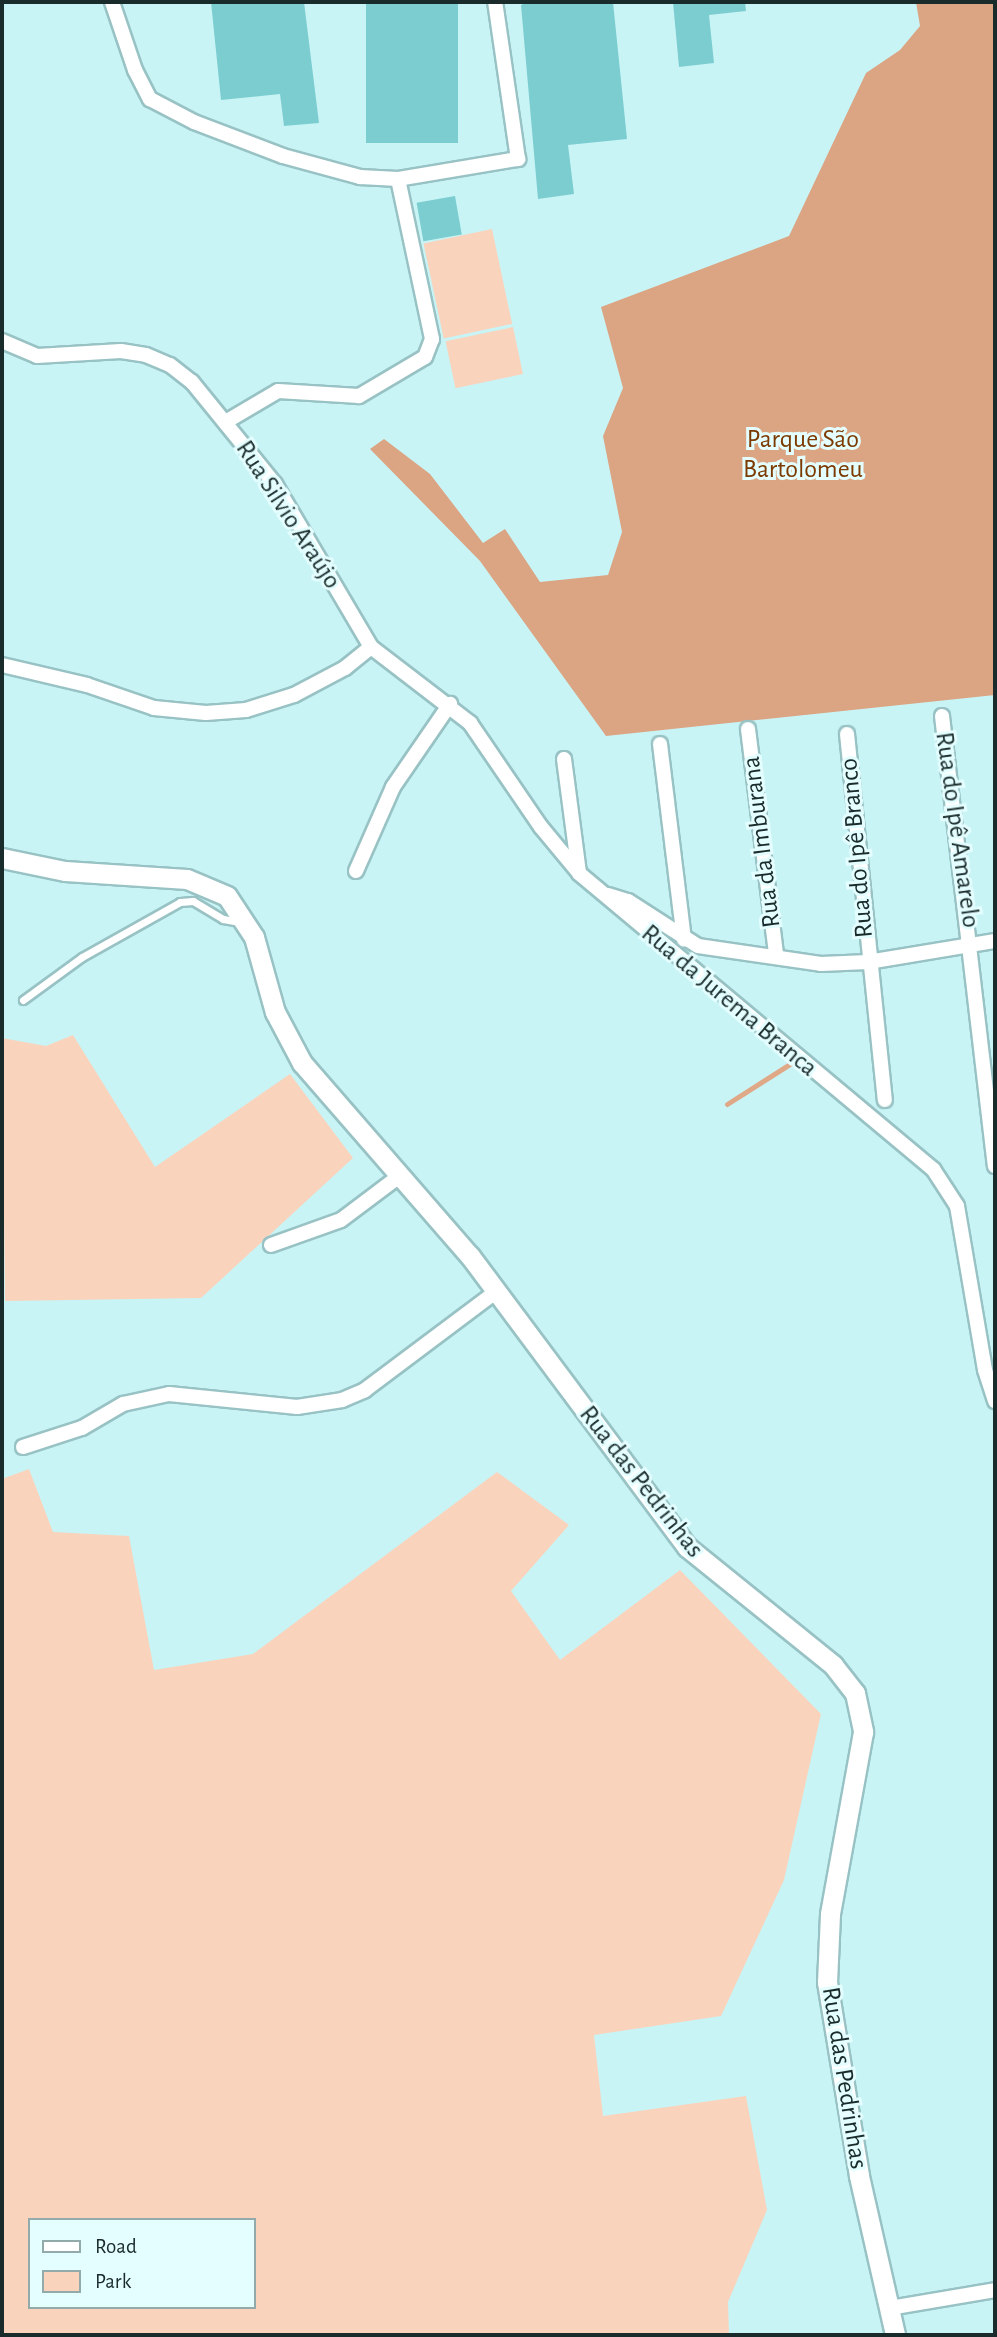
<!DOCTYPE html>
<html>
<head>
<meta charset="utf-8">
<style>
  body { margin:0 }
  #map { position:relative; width:997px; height:2337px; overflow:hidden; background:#c9f4f6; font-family:"Alegreya Sans",sans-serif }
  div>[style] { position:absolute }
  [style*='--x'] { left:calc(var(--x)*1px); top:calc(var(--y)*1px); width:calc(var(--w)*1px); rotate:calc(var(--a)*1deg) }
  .green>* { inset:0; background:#fad3bd; transform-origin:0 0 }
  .forest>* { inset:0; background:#dba483 }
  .stream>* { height:5px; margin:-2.5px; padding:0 2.5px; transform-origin:2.5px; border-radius:2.5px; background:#dfa887 }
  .building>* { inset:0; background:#7ccdd0; transform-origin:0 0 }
  .roads { filter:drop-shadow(2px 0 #98c2c4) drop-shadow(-2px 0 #98c2c4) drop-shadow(0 2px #98c2c4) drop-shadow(0 -2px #98c2c4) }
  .lane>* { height:7px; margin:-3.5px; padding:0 3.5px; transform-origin:3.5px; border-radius:3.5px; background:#fff }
  .street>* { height:14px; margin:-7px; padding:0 7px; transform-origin:7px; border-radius:7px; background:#fff }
  .secondary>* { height:19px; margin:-9.5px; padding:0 9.5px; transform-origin:9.5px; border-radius:9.5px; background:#fff }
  span { translate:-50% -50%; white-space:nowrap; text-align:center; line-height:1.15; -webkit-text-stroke:6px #e4feff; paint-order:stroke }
  .park-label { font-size:26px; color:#7c3a02 }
  .street-label { font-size:26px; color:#1a2b2b }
  .frame { position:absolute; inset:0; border:4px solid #1a2b2b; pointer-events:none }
  .legend { position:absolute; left:28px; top:2218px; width:228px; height:91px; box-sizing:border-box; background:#e4feff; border:2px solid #93aaaa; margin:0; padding:9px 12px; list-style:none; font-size:21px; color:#1a2b2b }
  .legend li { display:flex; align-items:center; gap:14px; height:35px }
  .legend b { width:35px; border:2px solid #93aaaa }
</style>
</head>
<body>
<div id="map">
  <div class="green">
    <i style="left:492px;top:229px;width:97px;height:70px;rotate:78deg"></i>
    <i style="left:513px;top:327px;width:48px;height:69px;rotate:78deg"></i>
    <i style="clip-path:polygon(73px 1035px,155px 1167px,290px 1074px,353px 1158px,201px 1298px,5px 1301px,2px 1038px,46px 1046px)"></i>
    <i style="clip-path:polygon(evenodd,29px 1469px,53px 1532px,129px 1536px,154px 1670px,253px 1654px,497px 1472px,569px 1525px,511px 1591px,560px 1660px,680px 1570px,821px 1714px,784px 1880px,721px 2016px,594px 2035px,603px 2116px,746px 2096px,767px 2210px,728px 2302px,729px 2335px,2px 2335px,2px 1479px,29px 1469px,30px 2220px,254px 2220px,254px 2307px,30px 2307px,30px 2220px)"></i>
  </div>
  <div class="forest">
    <i style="clip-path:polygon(916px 2px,995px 2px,995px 695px,606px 736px,480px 561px,370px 449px,384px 439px,430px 474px,483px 543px,505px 529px,540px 582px,608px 575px,622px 532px,603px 436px,623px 388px,601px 307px,789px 236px,866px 73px,900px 50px,920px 26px)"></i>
  </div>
  <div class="stream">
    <i style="--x:727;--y:1104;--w:78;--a:-32.5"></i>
  </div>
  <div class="building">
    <i style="clip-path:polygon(211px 2px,304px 2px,319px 123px,284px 126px,280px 94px,221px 100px)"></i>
    <i style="left:366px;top:2px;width:92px;height:141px"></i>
    <i style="clip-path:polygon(528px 2px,613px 2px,627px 139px,568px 145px,574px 194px,538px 199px,521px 5px)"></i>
    <i style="clip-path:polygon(673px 2px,745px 2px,746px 11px,709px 15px,714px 63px,679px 67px)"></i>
    <i style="left:455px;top:196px;width:39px;height:39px;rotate:80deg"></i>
  </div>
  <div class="roads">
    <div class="lane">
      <i style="--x:23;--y:1000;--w:73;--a:-36.1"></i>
      <i style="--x:82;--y:957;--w:112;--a:-29.3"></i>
      <i style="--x:180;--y:902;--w:13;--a:-4"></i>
      <i style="--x:193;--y:901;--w:35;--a:31"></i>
      <i style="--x:223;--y:919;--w:17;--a:10"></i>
    </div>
    <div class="street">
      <i style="--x:112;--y:2;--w:72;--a:71.3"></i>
      <i style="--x:135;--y:70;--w:33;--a:63"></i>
      <i style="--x:150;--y:99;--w:50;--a:27.6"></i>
      <i style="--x:194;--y:122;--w:95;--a:20.9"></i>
      <i style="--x:283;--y:156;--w:80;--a:15.3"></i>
      <i style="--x:360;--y:177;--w:38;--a:3"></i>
      <i style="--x:398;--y:179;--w:164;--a:78"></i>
      <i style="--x:432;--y:339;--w:19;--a:111"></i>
      <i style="--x:425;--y:357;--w:77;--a:149.4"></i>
      <i style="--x:359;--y:396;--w:81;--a:-176.5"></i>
      <i style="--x:278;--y:391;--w:59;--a:149.5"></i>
      <i style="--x:398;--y:179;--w:122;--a:-9.5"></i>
      <i style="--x:518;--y:159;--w:159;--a:-98.3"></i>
      <i style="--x:2;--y:341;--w:38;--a:23"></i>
      <i style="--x:37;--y:356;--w:84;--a:-3.4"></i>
      <i style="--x:121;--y:351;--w:25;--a:9"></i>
      <i style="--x:146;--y:355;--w:26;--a:23"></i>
      <i style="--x:170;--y:365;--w:28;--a:38"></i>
      <i style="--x:192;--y:382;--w:132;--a:50.9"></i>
      <i style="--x:275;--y:484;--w:189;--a:59.5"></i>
      <i style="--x:371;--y:647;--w:125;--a:37.5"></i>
      <i style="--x:470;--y:723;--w:126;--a:55.7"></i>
      <i style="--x:541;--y:827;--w:61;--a:50.3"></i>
      <i style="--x:580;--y:874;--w:460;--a:39.9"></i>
      <i style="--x:933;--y:1169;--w:44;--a:57"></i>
      <i style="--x:957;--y:1206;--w:166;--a:80.3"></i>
      <i style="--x:985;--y:1370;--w:33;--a:72"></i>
      <i style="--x:2;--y:665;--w:87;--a:13.2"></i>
      <i style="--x:87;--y:685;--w:71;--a:18.9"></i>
      <i style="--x:154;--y:708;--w:52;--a:5.5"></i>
      <i style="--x:206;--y:713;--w:40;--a:-4.3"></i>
      <i style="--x:246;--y:710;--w:50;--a:-17.4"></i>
      <i style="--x:294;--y:695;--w:58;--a:-27.9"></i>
      <i style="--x:345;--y:668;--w:33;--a:-39"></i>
      <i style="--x:942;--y:716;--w:453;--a:83.3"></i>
      <i style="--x:748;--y:729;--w:228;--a:82.9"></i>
      <i style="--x:847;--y:734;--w:368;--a:84.1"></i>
      <i style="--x:660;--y:744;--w:197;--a:83"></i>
      <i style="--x:564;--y:759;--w:115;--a:82.5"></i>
      <i style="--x:356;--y:871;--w:92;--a:-66.2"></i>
      <i style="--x:393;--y:787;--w:101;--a:-55.5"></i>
      <i style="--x:608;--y:895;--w:21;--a:17"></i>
      <i style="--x:628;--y:901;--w:83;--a:32.7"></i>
      <i style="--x:698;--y:946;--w:124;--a:8.3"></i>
      <i style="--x:821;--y:964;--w:47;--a:-2.4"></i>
      <i style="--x:868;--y:962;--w:129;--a:-9.4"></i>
      <i style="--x:271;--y:1245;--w:74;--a:-19.7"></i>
      <i style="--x:341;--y:1220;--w:75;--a:-36.9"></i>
      <i style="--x:23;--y:1447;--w:62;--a:-17.9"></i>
      <i style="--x:82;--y:1428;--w:48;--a:-30.3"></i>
      <i style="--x:123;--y:1404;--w:47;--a:-12.3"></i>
      <i style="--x:169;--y:1394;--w:129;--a:5.8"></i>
      <i style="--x:297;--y:1407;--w:46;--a:-8.8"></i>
      <i style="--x:342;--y:1400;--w:25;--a:-23"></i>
      <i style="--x:365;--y:1390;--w:165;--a:-36.9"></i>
      <i style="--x:890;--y:2308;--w:107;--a:-9.7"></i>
    </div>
    <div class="secondary">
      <i style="--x:2;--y:858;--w:64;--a:11.7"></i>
      <i style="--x:65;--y:871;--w:122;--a:3.8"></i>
      <i style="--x:187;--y:879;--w:43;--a:23"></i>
      <i style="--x:227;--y:896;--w:49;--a:56.6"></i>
      <i style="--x:254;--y:937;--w:78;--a:74.4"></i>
      <i style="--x:275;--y:1012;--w:58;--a:62.1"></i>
      <i style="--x:302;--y:1063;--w:256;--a:49"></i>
      <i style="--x:470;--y:1256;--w:363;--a:53.3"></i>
      <i style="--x:687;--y:1547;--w:188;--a:38.9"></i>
      <i style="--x:833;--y:1665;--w:36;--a:52"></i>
      <i style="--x:855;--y:1693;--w:40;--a:78"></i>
      <i style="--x:863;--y:1732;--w:185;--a:100.3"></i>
      <i style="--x:830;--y:1914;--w:68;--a:92.5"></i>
      <i style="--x:827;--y:1982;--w:197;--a:80.6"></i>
      <i style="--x:859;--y:2176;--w:163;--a:77.2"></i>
    </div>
  </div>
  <div class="park-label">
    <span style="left:803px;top:455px">Parque São<br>Bartolomeu</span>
  </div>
  <div class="street-label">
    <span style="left:288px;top:515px;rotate:57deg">Rua Silvio Araújo</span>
    <span style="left:957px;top:830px;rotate:82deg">Rua do Ipê Amarelo</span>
    <span style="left:762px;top:842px;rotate:-97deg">Rua da Imburana</span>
    <span style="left:857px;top:848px;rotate:-95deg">Rua do Ipê Branco</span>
    <span style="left:729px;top:1001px;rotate:40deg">Rua da Jurema Branca</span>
    <span style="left:641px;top:1482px;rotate:52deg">Rua das Pedrinhas</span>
    <span style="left:844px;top:2078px;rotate:81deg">Rua das Pedrinhas</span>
  </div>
  <div class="frame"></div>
  <ul class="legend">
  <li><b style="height:9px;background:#fff"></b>Road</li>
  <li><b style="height:19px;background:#fad3bd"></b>Park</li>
  </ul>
</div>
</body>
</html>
